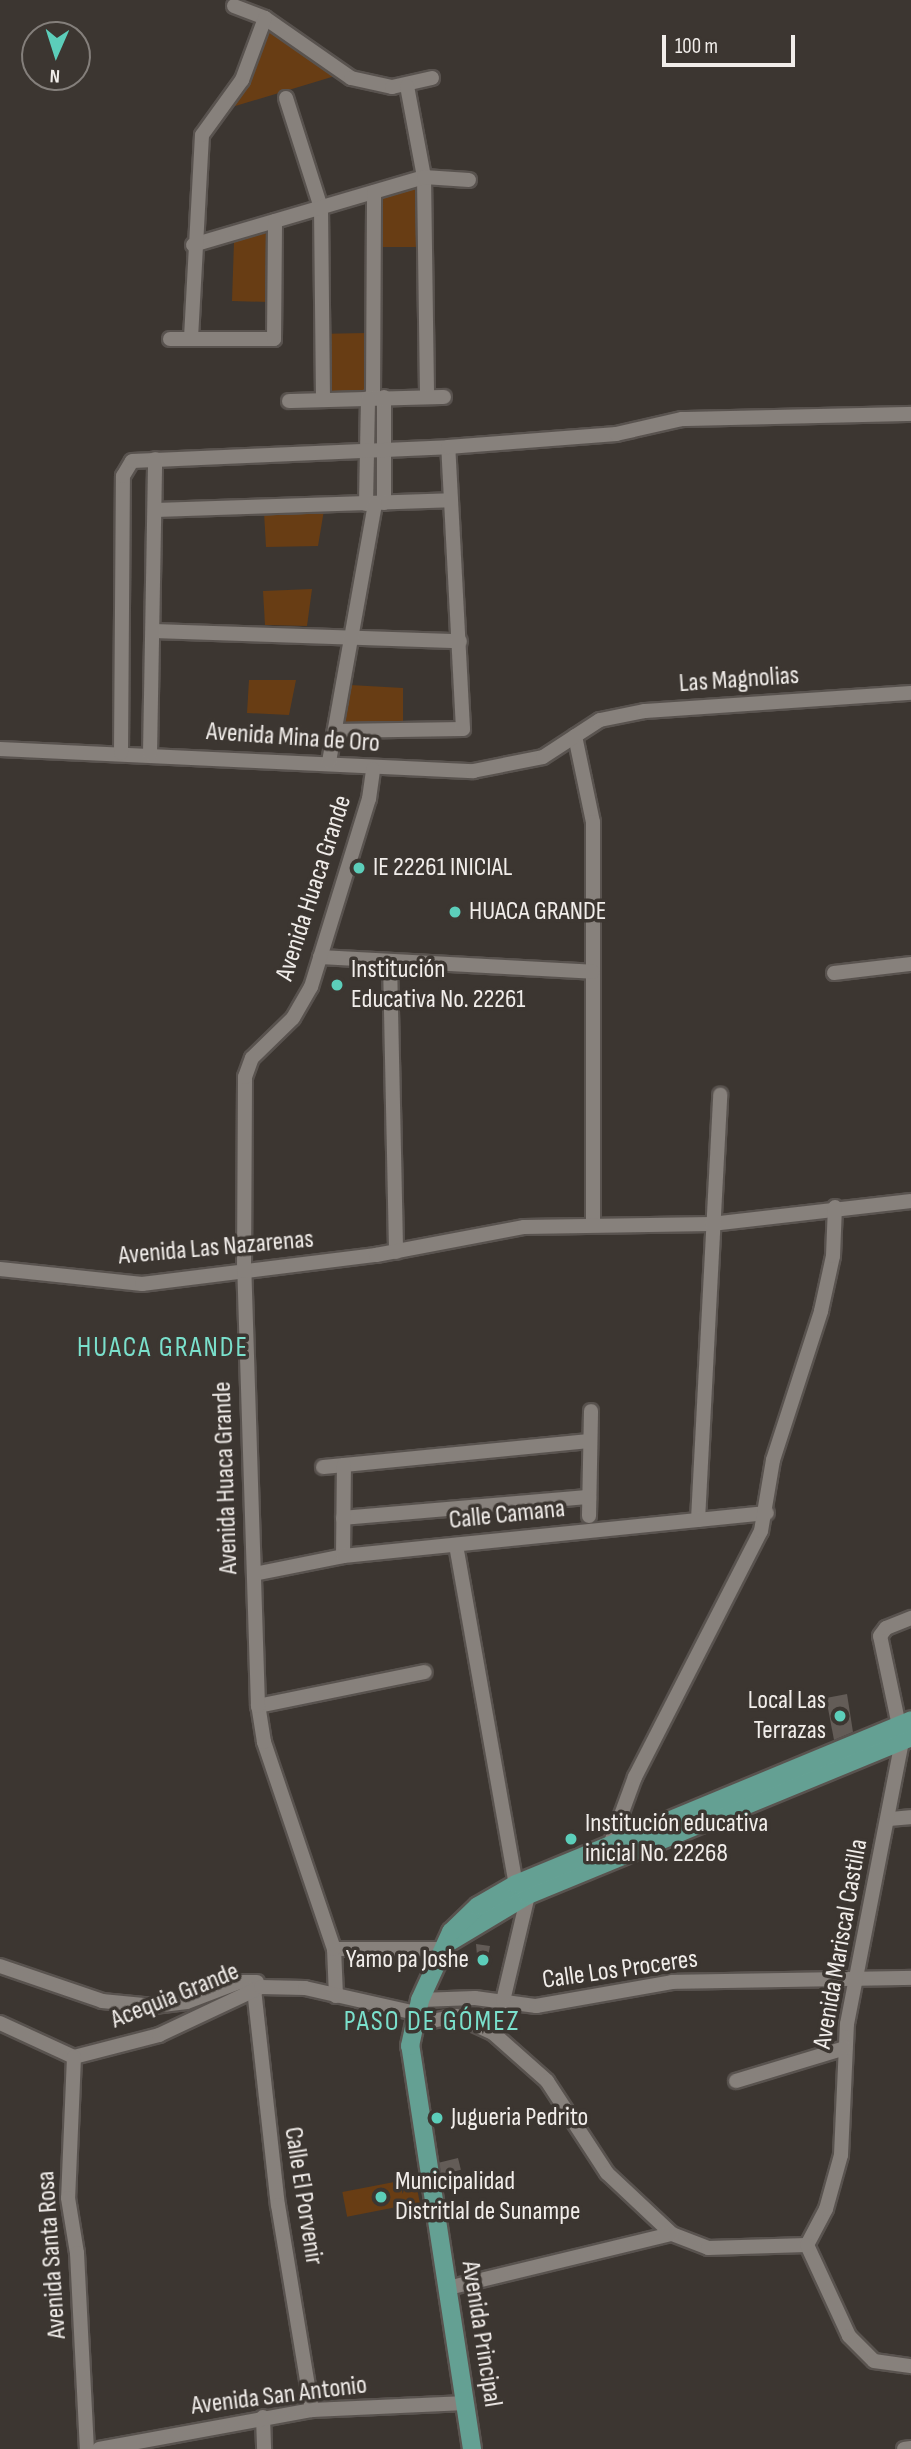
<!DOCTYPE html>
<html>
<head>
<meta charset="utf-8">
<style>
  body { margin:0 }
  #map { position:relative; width:911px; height:2449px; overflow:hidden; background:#3c3631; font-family:"Sofia Sans Condensed",sans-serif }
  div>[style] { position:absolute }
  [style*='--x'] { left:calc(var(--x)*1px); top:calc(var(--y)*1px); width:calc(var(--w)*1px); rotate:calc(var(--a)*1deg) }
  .green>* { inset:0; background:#683d14; transform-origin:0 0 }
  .building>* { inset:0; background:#635c57; transform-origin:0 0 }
  .roads { filter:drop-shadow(2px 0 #59534f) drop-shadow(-2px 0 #59534f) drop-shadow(0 2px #59534f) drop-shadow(0 -2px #59534f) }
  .minor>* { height:14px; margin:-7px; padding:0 7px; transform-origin:7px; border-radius:7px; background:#87817c }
  .major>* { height:18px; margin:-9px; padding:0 9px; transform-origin:9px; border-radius:9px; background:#64a093 }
  .dots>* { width:19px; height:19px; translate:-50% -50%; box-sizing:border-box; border:4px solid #3c3631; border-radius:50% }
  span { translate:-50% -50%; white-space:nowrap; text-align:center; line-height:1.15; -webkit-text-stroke:7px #3c3631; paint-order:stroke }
  .street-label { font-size:26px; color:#f1edea }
  .poi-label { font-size:26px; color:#f1edea }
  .left { translate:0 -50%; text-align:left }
  .right { translate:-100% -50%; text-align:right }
  .neighbourhood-label { font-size:28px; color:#7ae0cc; letter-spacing:2px }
  .north { position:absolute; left:21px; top:21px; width:70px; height:70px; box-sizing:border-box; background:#3c3631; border:2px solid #847f7b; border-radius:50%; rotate:183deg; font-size:19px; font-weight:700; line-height:28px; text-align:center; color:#f1edea }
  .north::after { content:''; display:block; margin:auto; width:24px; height:32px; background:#5cceba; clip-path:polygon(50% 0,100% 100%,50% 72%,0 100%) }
  .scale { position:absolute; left:662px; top:35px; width:133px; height:32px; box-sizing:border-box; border:4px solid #f1edea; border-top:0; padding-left:9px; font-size:21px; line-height:24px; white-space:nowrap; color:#f1edea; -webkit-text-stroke:5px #3c3631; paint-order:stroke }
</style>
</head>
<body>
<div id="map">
  <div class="green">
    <i style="clip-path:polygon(267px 23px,335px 76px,232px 107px)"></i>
    <i style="clip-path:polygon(417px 183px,418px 247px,383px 247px,381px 194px)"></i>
    <i style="clip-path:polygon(269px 232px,268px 302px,232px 301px,234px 242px)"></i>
    <i style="left:367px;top:333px;width:59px;height:39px;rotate:89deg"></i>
    <i style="clip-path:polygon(324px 510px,318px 546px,266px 547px,264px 512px)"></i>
    <i style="clip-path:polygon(312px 589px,307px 626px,265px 625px,263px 591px)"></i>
    <i style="clip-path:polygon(249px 680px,296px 680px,289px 715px,247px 713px)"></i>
    <i style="clip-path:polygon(350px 685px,403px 688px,403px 726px,342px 726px)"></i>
    <i style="left:415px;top:2178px;width:25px;height:74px;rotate:79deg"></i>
  </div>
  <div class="building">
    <i style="clip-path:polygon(847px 1694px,853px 1732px,834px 1740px,826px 1698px)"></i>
    <i style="clip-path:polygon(476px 1944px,490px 1946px,486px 1968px,478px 1967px)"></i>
    <i style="left:458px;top:2158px;width:12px;height:20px;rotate:76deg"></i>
  </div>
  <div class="roads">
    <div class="minor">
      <i style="--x:234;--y:6;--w:33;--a:21"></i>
      <i style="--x:265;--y:18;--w:105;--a:34.9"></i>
      <i style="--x:351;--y:78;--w:42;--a:12.4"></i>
      <i style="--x:392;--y:87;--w:41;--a:-12.7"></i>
      <i style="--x:407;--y:86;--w:93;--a:79.4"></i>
      <i style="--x:424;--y:177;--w:219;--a:89.2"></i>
      <i style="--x:286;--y:98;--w:115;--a:72.3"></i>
      <i style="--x:321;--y:208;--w:191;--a:89.4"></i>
      <i style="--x:193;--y:245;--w:241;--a:-16.4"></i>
      <i style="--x:424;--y:177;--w:45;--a:3.8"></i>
      <i style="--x:191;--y:338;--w:203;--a:-86.9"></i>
      <i style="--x:202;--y:135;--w:68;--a:-54"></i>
      <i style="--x:242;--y:80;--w:66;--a:-69.6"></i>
      <i style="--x:170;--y:339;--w:104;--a:0"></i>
      <i style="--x:274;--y:339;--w:118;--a:-89.5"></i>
      <i style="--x:373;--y:397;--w:205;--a:-89.7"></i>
      <i style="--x:384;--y:397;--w:106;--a:90"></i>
      <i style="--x:289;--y:401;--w:155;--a:-1.5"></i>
      <i style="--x:366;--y:504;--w:106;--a:-88.9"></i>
      <i style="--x:155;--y:510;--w:296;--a:-1.9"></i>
      <i style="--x:153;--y:631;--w:307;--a:1.9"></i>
      <i style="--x:335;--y:731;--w:128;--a:-0.9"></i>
      <i style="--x:463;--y:729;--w:282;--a:-93"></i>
      <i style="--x:575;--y:736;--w:88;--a:78.2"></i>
      <i style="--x:593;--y:822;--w:402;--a:90"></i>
      <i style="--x:0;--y:749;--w:474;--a:2.7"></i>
      <i style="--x:473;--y:771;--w:71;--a:-11.3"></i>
      <i style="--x:543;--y:757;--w:68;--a:-33"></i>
      <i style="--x:600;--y:720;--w:46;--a:-11.3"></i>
      <i style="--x:645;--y:711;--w:267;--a:-3.9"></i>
      <i style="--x:121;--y:753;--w:277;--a:-89.6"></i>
      <i style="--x:123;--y:476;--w:17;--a:-59"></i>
      <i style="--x:132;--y:461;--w:316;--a:-2.5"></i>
      <i style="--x:448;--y:447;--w:169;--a:-4.4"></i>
      <i style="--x:616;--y:434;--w:68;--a:-12.8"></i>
      <i style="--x:682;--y:419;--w:229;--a:-1.3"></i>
      <i style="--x:150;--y:754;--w:295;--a:-89"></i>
      <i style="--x:329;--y:762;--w:262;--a:-79.9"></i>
      <i style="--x:320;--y:957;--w:273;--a:3.1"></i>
      <i style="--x:390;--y:962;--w:290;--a:88.8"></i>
      <i style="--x:834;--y:973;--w:78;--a:-6.7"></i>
      <i style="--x:0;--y:1269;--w:143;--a:6"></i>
      <i style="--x:142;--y:1284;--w:236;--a:-7.1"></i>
      <i style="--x:376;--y:1255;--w:151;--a:-10.7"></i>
      <i style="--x:524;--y:1227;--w:188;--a:-0.9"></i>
      <i style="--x:712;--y:1224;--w:200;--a:-6.6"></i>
      <i style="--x:323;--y:1467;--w:268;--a:-5.6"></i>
      <i style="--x:589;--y:1516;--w:105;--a:-88.9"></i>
      <i style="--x:343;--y:1518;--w:247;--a:-4.9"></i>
      <i style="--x:698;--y:1520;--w:426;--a:-87"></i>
      <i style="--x:456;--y:1545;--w:344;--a:80"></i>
      <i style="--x:343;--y:1556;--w:91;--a:-89.4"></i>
      <i style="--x:254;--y:1574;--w:91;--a:-11.4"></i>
      <i style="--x:343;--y:1556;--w:426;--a:-5.8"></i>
      <i style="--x:258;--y:1706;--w:170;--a:-11.5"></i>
      <i style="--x:890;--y:1819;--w:21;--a:-5"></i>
      <i style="--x:607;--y:1853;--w:81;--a:-69.8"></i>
      <i style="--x:635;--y:1777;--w:276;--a:-62.9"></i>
      <i style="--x:761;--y:1531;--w:72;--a:-80.4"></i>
      <i style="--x:773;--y:1460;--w:157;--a:-72.1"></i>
      <i style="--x:821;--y:1311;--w:56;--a:-77.7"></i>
      <i style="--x:833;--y:1256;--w:49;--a:-87.7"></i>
      <i style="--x:334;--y:1949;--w:110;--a:0"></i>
      <i style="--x:0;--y:1966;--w:108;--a:18.9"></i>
      <i style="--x:102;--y:2001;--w:52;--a:5.5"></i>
      <i style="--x:154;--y:2006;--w:33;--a:-7"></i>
      <i style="--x:187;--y:2002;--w:56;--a:-21"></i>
      <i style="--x:239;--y:1982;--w:18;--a:0"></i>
      <i style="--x:254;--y:1989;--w:217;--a:83.7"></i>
      <i style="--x:278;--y:2205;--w:208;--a:80.6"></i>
      <i style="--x:336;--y:1996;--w:47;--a:-92.4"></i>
      <i style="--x:334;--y:1949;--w:219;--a:-108.7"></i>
      <i style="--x:264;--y:1742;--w:36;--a:-99"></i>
      <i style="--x:258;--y:1706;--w:435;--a:-91.8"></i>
      <i style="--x:244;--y:1271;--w:194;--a:-89.7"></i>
      <i style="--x:245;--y:1077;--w:20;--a:-70"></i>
      <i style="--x:252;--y:1058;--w:57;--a:-44.3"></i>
      <i style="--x:293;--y:1018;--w:36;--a:-60"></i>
      <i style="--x:311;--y:987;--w:197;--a:-72.9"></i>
      <i style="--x:369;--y:799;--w:30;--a:-82"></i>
      <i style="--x:420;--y:2000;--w:55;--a:-2.1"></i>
      <i style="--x:475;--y:1998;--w:62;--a:7.5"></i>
      <i style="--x:536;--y:2006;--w:138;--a:-10"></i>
      <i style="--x:672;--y:1982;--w:239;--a:-1"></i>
      <i style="--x:503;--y:2001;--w:109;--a:-76.7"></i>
      <i style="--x:0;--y:2023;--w:81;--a:24.7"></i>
      <i style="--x:74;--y:2057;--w:88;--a:-14.5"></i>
      <i style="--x:159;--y:2035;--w:113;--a:-25.2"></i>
      <i style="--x:261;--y:1987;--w:44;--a:1.3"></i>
      <i style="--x:305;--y:1988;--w:114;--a:12.7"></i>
      <i style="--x:413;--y:2025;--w:44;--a:-11.8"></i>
      <i style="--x:456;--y:2016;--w:41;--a:24.7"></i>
      <i style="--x:493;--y:2033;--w:72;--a:41.6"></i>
      <i style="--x:547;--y:2081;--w:110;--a:56.9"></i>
      <i style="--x:607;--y:2173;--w:89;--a:43.2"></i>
      <i style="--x:672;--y:2234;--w:39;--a:21"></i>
      <i style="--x:708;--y:2248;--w:99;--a:-1.7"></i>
      <i style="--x:807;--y:2245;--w:41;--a:-62.2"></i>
      <i style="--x:826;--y:2209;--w:56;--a:-74.5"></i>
      <i style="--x:841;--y:2155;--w:131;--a:-87.4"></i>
      <i style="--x:847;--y:2024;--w:289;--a:-79"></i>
      <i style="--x:902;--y:1740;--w:106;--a:-101.9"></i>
      <i style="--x:880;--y:1636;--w:10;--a:-53"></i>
      <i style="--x:886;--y:1628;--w:27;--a:-22"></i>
      <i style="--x:74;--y:2057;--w:141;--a:92.4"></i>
      <i style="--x:68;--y:2198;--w:56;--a:80.7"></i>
      <i style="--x:77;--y:2253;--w:196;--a:87.1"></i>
      <i style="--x:736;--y:2081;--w:114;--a:-16.8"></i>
      <i style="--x:807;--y:2245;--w:100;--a:65.2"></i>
      <i style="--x:849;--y:2336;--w:35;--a:45"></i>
      <i style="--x:874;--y:2361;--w:37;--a:8"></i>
      <i style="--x:448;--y:2288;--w:230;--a:-13.6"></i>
      <i style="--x:263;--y:2417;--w:32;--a:88"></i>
      <i style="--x:99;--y:2449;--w:217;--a:-10.4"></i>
      <i style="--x:312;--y:2410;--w:154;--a:-2.6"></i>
      <i style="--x:904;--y:2449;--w:7;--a:-8"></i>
    </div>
    <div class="major">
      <i style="--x:451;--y:1941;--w:90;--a:-30.9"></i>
      <i style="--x:528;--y:1895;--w:414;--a:-22.4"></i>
      <i style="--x:472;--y:2449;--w:408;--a:-98.7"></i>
      <i style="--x:410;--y:2046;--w:47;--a:-77.7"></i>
      <i style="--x:420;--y:2000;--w:75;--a:-65.5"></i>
      <i style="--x:451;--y:1932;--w:37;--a:-44"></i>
      <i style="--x:478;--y:1906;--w:44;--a:-30.1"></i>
      <i style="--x:516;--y:1884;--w:428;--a:-22.5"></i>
    </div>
  </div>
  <div class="dots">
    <i style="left:359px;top:868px;background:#5cceba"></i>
    <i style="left:455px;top:912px;background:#5cceba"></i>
    <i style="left:337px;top:985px;background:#5cceba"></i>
    <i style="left:840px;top:1716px;background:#5cceba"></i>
    <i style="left:571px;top:1839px;background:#5cceba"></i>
    <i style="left:483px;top:1960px;background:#5cceba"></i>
    <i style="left:437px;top:2118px;background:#5cceba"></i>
    <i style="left:381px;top:2197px;background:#5cceba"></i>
  </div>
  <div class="street-label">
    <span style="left:739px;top:680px;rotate:-4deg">Las Magnolias</span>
    <span style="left:293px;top:738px;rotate:4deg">Avenida Mina de Oro</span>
    <span style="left:314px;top:888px;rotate:-72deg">Avenida Huaca Grande</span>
    <span style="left:216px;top:1248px;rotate:-5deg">Avenida Las Nazarenas</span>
    <span style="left:226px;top:1478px;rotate:-92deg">Avenida Huaca Grande</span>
    <span style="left:507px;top:1515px;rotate:-6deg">Calle Camana</span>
    <span style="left:841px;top:1944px;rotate:-80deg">Avenida Mariscal Castilla</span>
    <span style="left:620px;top:1970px;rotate:-8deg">Calle Los Proceres</span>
    <span style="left:175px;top:1996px;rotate:-22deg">Acequia Grande</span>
    <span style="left:303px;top:2196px;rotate:81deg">Calle El Porvenir</span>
    <span style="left:52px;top:2255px;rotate:-94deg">Avenida Santa Rosa</span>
    <span style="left:481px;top:2334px;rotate:81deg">Avenida Principal</span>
    <span style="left:279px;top:2396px;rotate:-7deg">Avenida San Antonio</span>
  </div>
  <div class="poi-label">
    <span class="left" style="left:373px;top:868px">IE 22261 INICIAL</span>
    <span class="left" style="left:469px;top:912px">HUACA GRANDE</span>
    <span class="left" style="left:351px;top:985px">Institución<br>Educativa No. 22261</span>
    <span class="right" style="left:826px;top:1716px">Local Las<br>Terrazas</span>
    <span class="left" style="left:585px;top:1839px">Institución educativa<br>inicial No. 22268</span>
    <span class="right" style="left:469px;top:1960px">Yamo pa Joshe</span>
    <span class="left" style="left:451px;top:2118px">Jugueria Pedrito</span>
    <span class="left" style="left:395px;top:2197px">Municipalidad<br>Distritlal de Sunampe</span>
  </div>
  <div class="neighbourhood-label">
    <span style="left:163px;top:1348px">HUACA GRANDE</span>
    <span style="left:432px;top:2022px">PASO DE GÓMEZ</span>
  </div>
  <div class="north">N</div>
  <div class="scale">100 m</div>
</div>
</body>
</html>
